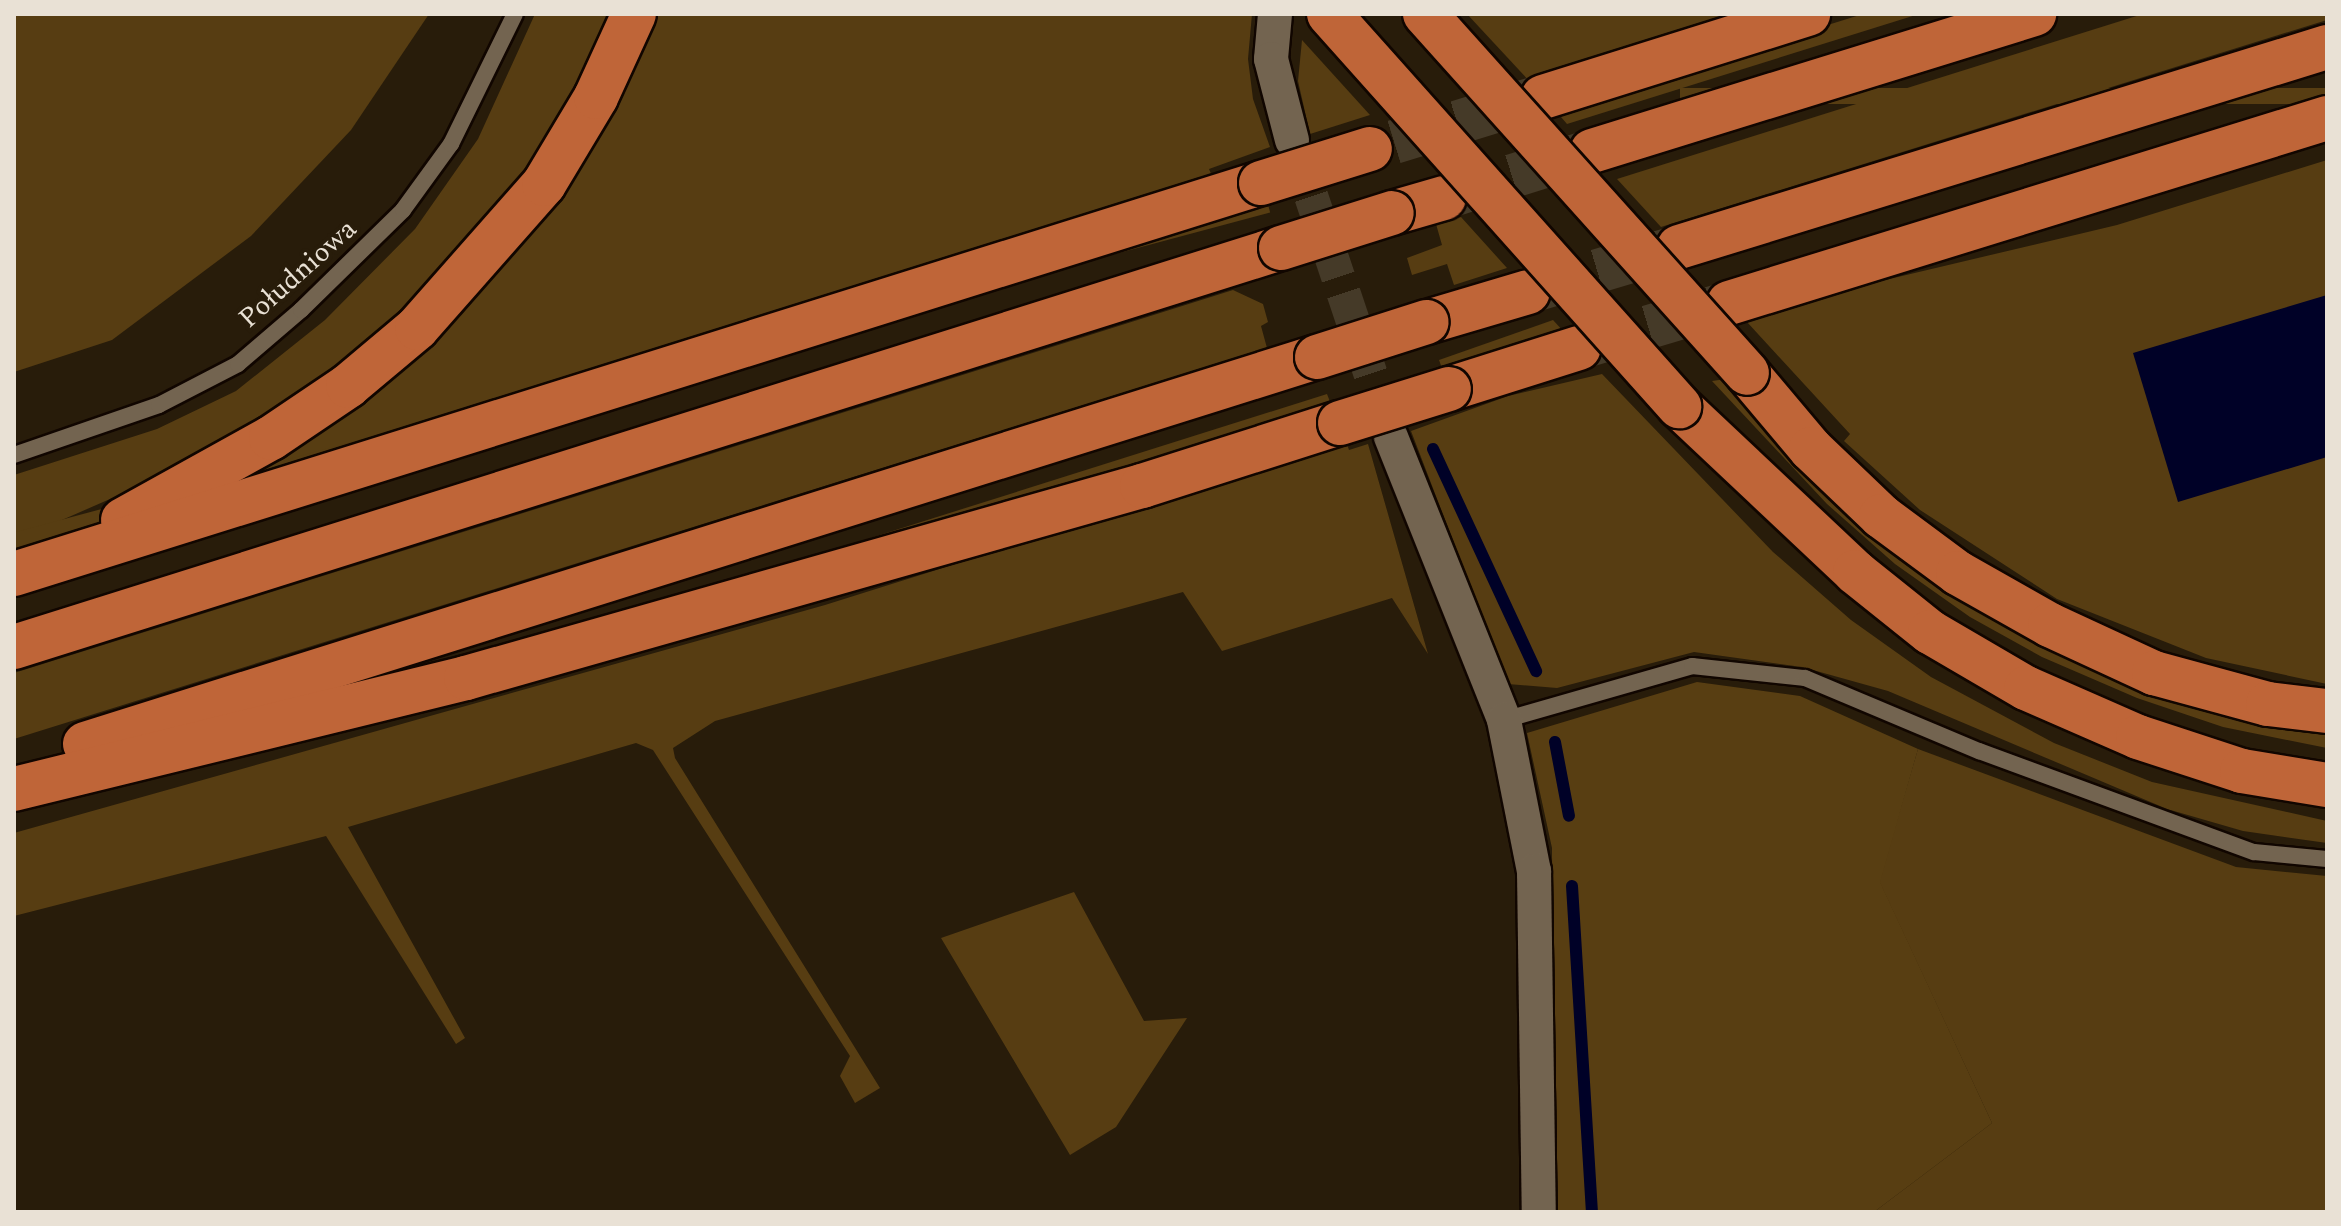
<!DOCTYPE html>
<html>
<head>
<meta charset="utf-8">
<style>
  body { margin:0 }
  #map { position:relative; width:2341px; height:1226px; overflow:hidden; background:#281c0a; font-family:Spectral,serif }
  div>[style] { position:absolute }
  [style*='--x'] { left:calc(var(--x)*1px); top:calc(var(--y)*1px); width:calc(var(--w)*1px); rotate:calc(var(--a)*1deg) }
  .green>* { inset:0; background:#573d12; transform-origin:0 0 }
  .forest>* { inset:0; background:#583e12 }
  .water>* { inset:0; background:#000127 }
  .stream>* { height:12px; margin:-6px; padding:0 6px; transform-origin:6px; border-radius:6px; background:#000127 }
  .minor-tunnel>* { height:34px; margin-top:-17px; transform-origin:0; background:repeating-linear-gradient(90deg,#453a28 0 34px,transparent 0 51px) }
  .motorway-tunnel>* { height:44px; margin-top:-22px; transform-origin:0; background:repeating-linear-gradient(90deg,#453a28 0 44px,transparent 0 66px) }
  .roads { filter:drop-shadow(2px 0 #110600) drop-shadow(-2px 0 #110600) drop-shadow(0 2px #110600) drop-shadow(0 -2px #110600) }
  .service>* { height:16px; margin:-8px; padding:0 8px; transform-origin:8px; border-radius:8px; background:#736450 }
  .minor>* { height:34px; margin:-17px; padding:0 17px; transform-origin:17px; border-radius:17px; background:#736450 }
  .motorway>* { height:44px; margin:-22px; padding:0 22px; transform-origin:22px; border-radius:22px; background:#bf6538 }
  .bridges { filter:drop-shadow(2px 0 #110600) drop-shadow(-2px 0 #110600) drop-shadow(0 2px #110600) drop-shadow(0 -2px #110600) }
  .motorway-bridge>* { height:44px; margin:-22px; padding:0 22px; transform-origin:22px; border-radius:22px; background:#bf6538 }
  span { translate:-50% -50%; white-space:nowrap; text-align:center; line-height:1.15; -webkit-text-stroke:8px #281c0a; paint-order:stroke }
  .street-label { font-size:28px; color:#e9e1d5 }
  .frame { position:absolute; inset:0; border:16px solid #e9e1d5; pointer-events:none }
</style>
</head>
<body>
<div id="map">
  <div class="green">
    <i style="clip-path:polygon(14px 14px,429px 14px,351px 130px,251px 236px,112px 340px,14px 372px)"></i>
    <i style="clip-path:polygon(535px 14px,611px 14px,592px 61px,536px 160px,454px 269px,368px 350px,278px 415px,142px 485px,14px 541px,14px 475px,157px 429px,236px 391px,325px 320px,415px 229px,478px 139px)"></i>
    <i style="clip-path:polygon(657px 14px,1252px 14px,1248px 59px,1253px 99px,1270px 147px,1209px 169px,1212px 176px,300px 465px,239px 478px,377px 392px,462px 314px,542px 220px,601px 129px)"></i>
    <i style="clip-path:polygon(1467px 14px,1748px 14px,1532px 84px)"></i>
    <i style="clip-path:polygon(1863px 14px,1919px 14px,1567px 124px,1555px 110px)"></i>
    <i style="clip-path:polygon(2143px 14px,2327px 14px,2327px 20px,1661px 227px,1617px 179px)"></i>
    <i style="clip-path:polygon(1302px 40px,1370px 115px,1310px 134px,1298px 81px)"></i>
    <i style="left:2327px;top:88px;width:16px;height:647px;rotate:90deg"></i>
    <i style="clip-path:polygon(2327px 160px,2327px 684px,2206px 658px,2057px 599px,1920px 510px,1844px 441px,1850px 434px,1747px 322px,1864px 285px,2117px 225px)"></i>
    <i style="left:1266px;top:197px;width:16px;height:1312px;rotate:75deg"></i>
    <i style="clip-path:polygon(1461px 217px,1507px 268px,1454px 285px,1447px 264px,1412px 275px,1407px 258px,1442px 245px,1436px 224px)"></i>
    <i style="clip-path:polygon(1233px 290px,1263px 304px,1268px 322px,1261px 326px,1267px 348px,14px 739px,14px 673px)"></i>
    <i style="clip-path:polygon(1553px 320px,1564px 332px,1443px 371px,1439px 360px)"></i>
    <i style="clip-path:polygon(1602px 374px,1773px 552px,1851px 620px,1931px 677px,2054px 743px,2152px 782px,2327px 821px,2327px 843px,2243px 831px,2167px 809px,1888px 691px,1802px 667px,1694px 652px,1557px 688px,1508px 684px,1411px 431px,1508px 396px)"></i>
    <i style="clip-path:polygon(1726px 379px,1907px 553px,2327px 732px,2327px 748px,2223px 727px,2137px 698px,2042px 657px,1970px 617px,1895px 564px,1827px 504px,1712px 381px)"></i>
    <i style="clip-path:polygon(1327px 394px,1332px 407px,1145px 465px,791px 563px)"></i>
    <i style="clip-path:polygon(1346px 441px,1349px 450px,1368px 444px,1428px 654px,1392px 598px,1222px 651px,1183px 592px,715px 721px,673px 748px,675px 758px,880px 1088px,855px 1103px,840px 1076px,850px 1056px,653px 750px,636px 743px,348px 827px,465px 1038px,456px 1044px,326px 836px,14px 916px,14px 833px,825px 605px)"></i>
    <i style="clip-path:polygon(1918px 749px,2236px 867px,2327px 876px,2327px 1212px,1874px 1212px,1992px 1123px,1879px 881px)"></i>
    <i style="clip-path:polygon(1074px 892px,1144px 1021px,1187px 1018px,1116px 1127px,1070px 1155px,941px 938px)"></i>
  </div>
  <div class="forest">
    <i style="clip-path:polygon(1697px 682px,1800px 696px,1918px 749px,1880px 882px,1992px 1123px,1874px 1212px,1553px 1212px,1552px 848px,1527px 733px)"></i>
  </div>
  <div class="water">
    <i style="clip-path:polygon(2327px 295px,2327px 457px,2178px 502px,2133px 353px)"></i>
  </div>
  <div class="stream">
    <i style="--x:1433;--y:449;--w:245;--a:65.1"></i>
    <i style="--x:1555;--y:742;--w:75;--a:79.3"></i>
    <i style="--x:1572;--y:886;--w:327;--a:86.5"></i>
  </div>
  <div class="minor-tunnel">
    <i style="--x:1295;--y:148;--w:299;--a:71.5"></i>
  </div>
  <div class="motorway-tunnel">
    <i style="--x:1394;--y:142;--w:153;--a:-17.1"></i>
    <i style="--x:1449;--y:196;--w:150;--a:-17.5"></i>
    <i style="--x:1534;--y:290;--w:147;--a:-16.6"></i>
    <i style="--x:1585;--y:346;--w:147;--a:-16.6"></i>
  </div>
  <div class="roads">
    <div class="service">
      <i style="--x:14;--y:455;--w:153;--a:-19"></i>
      <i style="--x:159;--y:405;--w:89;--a:-27.4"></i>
      <i style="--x:238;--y:364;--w:83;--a:-40.6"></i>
      <i style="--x:301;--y:310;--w:143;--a:-44.4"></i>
      <i style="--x:403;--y:210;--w:82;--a:-54"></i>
      <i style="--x:451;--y:144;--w:145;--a:-63.8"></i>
      <i style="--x:1504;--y:720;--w:196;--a:-16"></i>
      <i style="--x:1692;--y:666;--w:114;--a:6.1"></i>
      <i style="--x:1805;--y:678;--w:189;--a:22.8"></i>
      <i style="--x:1979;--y:751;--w:293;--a:20.2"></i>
      <i style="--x:2254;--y:852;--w:73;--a:5.5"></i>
    </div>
    <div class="minor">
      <i style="--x:1275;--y:14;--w:45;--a:95.1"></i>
      <i style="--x:1271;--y:59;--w:84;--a:75.5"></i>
      <i style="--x:1391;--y:437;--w:305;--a:68.2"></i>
      <i style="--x:1504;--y:720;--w:154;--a:78.8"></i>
      <i style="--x:1534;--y:871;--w:341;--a:89.2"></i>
    </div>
    <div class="motorway">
      <i style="--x:1543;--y:97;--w:278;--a:-17.4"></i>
      <i style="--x:1592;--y:151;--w:463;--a:-17.2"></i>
      <i style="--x:1392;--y:213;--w:54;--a:-16.1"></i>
      <i style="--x:1679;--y:247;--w:678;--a:-17.15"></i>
      <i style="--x:1729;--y:303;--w:626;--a:-17.19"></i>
      <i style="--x:1427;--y:322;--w:105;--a:-16.5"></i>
      <i style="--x:1747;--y:373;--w:99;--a:49.9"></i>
      <i style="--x:1811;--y:449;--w:97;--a:43.7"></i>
      <i style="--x:1881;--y:516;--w:96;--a:36.5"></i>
      <i style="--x:1958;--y:573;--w:106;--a:29.5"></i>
      <i style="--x:2050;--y:625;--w:115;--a:24.8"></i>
      <i style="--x:2154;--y:673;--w:118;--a:15.2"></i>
      <i style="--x:2268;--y:704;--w:59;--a:6.8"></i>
      <i style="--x:1449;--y:389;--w:136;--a:-17.5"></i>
      <i style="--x:1679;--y:406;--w:242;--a:43.3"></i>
      <i style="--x:1855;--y:572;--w:96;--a:38.7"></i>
      <i style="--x:1930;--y:632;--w:111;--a:30.3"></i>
      <i style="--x:2026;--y:688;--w:122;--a:23.6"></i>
      <i style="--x:2138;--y:737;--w:109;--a:18.1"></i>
      <i style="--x:2242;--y:771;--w:86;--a:9.4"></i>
      <i style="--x:123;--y:520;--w:169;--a:-29"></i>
      <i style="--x:271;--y:438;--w:93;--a:-34"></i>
      <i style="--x:348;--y:386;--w:90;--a:-40"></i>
      <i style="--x:417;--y:328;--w:192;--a:-48.6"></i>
      <i style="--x:544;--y:184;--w:101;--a:-59.1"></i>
      <i style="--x:596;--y:97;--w:91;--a:-65.4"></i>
      <i style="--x:14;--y:574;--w:1307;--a:-17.41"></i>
      <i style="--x:14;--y:647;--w:1328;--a:-17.48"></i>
      <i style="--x:85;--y:744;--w:1291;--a:-17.44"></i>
      <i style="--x:14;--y:789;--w:465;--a:-13.8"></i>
      <i style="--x:466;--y:678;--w:703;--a:-15.86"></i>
      <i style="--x:1142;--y:486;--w:208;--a:-17.7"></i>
    </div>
  </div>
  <div class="bridges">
    <div class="motorway-bridge">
      <i style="--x:1329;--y:14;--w:526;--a:48.24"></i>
      <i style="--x:1425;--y:14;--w:482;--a:48.1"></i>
      <i style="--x:1261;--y:183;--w:114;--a:-17.3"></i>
      <i style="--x:1281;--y:248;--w:116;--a:-17.5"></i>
      <i style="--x:1317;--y:357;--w:115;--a:-17.7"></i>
      <i style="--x:1340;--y:423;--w:114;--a:-17.3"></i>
    </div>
  </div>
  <div class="street-label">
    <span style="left:298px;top:274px;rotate:-42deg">Południowa</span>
  </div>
  <div class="frame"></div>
</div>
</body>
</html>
